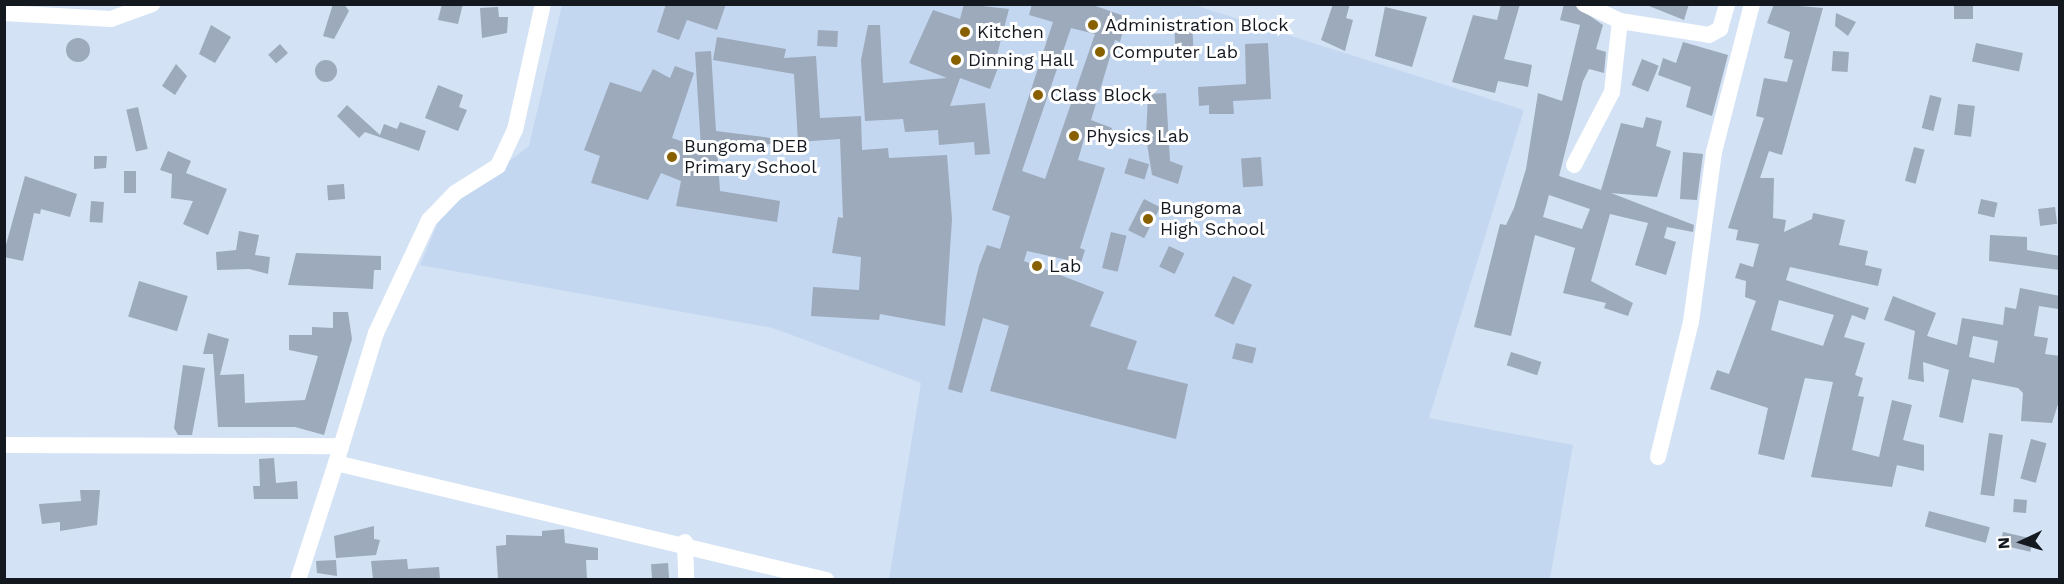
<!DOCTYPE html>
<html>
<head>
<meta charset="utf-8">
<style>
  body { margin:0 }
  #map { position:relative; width:2064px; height:584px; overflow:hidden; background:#d3e2f4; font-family:"Work Sans",sans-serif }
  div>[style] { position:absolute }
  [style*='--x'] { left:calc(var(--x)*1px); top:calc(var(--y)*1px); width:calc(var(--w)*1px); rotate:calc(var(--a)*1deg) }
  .built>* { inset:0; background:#c4d7f0 }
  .building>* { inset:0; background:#9caabb; transform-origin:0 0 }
  .round { border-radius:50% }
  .minor>* { height:16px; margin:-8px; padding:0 8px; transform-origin:8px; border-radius:8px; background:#fff }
  .dots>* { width:16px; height:16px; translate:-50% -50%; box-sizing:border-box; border:3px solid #fff; border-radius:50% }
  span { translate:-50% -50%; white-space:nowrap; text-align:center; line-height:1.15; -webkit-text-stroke:6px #fff; paint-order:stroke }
  .poi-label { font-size:18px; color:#141920 }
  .left { translate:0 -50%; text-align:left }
  .frame { position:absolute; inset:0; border:6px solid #141920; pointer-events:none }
  .north { position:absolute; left:1992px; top:512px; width:60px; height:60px; -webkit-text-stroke:4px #fff; paint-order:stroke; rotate:266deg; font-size:16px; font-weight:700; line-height:24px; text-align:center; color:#141920 }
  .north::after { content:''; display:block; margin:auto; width:21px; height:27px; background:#141920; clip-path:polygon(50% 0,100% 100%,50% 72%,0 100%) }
</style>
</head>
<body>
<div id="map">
  <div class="built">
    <i style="clip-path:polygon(562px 5px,1194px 5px,1524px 110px,1429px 418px,1573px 445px,1550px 579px,889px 579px,921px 383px,773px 328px,420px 265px,442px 213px,529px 146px)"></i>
  </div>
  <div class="building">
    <i style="clip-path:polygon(333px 4px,344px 4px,349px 11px,334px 39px,323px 36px)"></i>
    <i style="clip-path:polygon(442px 4px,463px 4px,458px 24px,438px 20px)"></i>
    <i style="clip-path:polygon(666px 4px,726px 4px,717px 30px,687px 20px,679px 40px,657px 32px)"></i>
    <i style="clip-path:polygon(964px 4px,1009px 9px,997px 55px,1002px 57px,990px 89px,960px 78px,950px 106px,985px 103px,990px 154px,975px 155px,974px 142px,939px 145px,938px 130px,905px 132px,903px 119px,865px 121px,861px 60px,868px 25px,880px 25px,883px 83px,947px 78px,909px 63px,933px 10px,960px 19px)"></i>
    <i style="clip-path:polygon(evenodd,1032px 4px,1090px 4px,1127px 17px,1120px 42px,1115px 40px,1091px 120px,1112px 128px,1108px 140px,1086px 132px,1078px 160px,1105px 168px,1080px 248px,1085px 250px,1081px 263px,1027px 251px,1024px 261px,1104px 292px,1090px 326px,1137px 341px,1127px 369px,1188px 384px,1176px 439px,990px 391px,1009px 326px,983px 318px,962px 393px,948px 389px,979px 266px,987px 245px,1000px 249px,1010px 216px,992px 210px,1053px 22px,1029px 15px,1032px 4px,1071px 28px,1095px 34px,1045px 179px,1022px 171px,1071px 28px)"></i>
    <i style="clip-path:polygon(1333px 4px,1350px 4px,1346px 18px,1353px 20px,1345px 51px,1321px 40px)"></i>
    <i style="clip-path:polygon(1501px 4px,1520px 4px,1504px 59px,1532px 65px,1528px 87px,1498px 81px,1495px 93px,1452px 82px,1473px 15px,1497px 20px)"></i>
    <i style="clip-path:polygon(evenodd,1564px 4px,1574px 5px,1603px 25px,1596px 49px,1606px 52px,1604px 73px,1589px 69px,1583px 81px,1559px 176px,1601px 190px,1621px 123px,1643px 128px,1646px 117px,1662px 121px,1656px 146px,1671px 151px,1657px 197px,1611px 193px,1694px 225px,1693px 232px,1667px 227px,1664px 238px,1676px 242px,1666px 275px,1635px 265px,1648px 223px,1610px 214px,1591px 281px,1633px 303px,1628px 316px,1604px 308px,1606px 303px,1563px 293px,1575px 248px,1535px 235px,1511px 336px,1474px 327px,1500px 224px,1506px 225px,1514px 208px,1526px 169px,1538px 93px,1562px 101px,1580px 25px,1560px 20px,1564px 4px,1549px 195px,1590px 209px,1582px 229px,1543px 217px,1549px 195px)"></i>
    <i style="clip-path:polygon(1644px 4px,1689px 4px,1684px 20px)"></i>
    <i style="clip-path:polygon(evenodd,1774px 4px,1823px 8px,1782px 155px,1769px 151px,1760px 178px,1774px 178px,1773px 218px,1786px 220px,1784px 232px,1812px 219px,1813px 213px,1845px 220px,1839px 245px,1868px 251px,1865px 265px,1882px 269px,1878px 286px,1790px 267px,1786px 280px,1869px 308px,1865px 320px,1852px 315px,1844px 337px,1865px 343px,1855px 375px,1863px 378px,1858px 396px,1864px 397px,1852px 450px,1879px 457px,1892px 400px,1912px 405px,1903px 440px,1924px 445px,1924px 471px,1897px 465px,1892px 487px,1811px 477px,1833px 382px,1805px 378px,1784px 460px,1758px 454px,1768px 408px,1710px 389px,1717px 370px,1729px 374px,1756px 301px,1745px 297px,1746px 281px,1735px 278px,1740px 263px,1753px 267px,1759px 244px,1736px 240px,1738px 230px,1728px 228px,1764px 118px,1756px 116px,1764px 78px,1787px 82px,1793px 60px,1784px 58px,1790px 32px,1767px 23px,1774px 4px,1779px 300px,1834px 315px,1823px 346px,1771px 330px,1779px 300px)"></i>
    <i style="left:1954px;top:4px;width:19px;height:15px"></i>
    <i style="clip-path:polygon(498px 7px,499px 17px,508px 17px,507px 33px,482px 38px,480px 8px)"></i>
    <i style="clip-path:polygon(1385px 7px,1427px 17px,1412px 67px,1375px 56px)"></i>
    <i style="clip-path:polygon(1836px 13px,1856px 22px,1848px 36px,1835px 26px)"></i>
    <i style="left:1192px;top:21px;width:37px;height:18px;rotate:87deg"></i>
    <i style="clip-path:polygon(211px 25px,231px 37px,215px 63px,199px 54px)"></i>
    <i style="left:818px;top:30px;width:20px;height:16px;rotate:3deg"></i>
    <i style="clip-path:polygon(717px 37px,786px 49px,784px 58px,816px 56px,820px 118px,861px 116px,862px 150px,888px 148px,889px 158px,947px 155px,952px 219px,945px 326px,880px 314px,879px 320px,811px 316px,813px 287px,859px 290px,861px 257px,832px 253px,838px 217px,843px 218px,840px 139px,798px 142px,794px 74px,713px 60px)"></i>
    <i class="round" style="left:66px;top:38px;width:24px;height:24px"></i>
    <i style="clip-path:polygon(1683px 42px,1728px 55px,1712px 116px,1686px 107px,1691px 87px,1658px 75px,1663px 58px,1676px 63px)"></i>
    <i style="clip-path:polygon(1268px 43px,1271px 99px,1233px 101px,1234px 114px,1209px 114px,1209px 105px,1199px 106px,1198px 87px,1246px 84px,1245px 44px)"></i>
    <i style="left:1976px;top:43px;width:48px;height:19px;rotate:12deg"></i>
    <i style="left:280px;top:44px;width:12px;height:16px;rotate:48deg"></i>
    <i style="clip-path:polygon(711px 51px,716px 131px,771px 138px,771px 144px,717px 147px,720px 191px,780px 201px,777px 222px,676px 206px,681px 181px,661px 173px,648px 200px,591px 183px,600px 156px,584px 150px,610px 82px,641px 92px,653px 69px,670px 78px,675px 66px,694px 73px,672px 138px,701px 148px,695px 52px)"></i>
    <i style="left:1833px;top:51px;width:16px;height:20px;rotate:4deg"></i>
    <i style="left:1642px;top:59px;width:18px;height:28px;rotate:22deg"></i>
    <i class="round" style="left:315px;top:60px;width:22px;height:22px"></i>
    <i style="clip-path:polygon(176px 64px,187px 76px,175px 95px,162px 86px)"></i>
    <i style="clip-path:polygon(438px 85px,463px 95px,459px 107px,467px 110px,458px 131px,425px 118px)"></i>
    <i style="clip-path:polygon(1166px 93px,1170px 161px,1183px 166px,1178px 184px,1152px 175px,1146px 137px,1148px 94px)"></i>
    <i style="left:1930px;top:95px;width:12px;height:34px;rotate:14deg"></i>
    <i style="left:1958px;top:104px;width:17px;height:31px;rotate:7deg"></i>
    <i style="clip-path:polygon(347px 105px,380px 135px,384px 124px,397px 129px,400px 122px,426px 131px,419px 151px,365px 132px,359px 138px,337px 116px)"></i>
    <i style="left:138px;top:107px;width:43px;height:12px;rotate:77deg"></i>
    <i style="left:1914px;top:147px;width:11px;height:35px;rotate:15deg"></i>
    <i style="clip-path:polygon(168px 151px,191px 161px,186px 173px,227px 189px,208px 235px,183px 224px,193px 201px,171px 198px,172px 174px,160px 170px)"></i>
    <i style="clip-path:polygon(1683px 152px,1703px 154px,1697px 200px,1680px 199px)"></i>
    <i style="clip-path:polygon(94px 156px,107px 156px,106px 168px,94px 169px)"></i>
    <i style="left:1261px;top:157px;width:29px;height:20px;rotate:86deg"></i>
    <i style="left:1129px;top:158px;width:21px;height:16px;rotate:17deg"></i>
    <i style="left:124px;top:171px;width:12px;height:22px"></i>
    <i style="clip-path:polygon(25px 176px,77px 194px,70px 217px,41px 209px,40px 214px,34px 213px,23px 261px,4px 257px,4px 252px)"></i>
    <i style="left:344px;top:184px;width:15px;height:17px;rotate:86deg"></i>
    <i style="left:1144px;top:199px;width:18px;height:35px;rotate:27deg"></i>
    <i style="left:1981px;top:199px;width:17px;height:15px;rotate:13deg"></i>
    <i style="left:91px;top:201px;width:13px;height:21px;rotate:4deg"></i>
    <i style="left:2055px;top:207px;width:17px;height:17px;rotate:83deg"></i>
    <i style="clip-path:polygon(239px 231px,259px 235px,255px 255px,270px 257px,268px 274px,249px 269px,217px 270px,216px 252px,236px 250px)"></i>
    <i style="left:1111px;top:232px;width:16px;height:37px;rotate:14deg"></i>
    <i style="clip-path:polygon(1990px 235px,2027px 237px,2027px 250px,2060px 256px,2060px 270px,1989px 261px)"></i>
    <i style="left:1169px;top:246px;width:17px;height:23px;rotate:25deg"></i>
    <i style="clip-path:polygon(296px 253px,381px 256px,381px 270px,374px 270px,373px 289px,288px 285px)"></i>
    <i style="left:1233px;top:276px;width:21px;height:44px;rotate:25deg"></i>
    <i style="left:139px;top:281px;width:51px;height:37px;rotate:17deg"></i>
    <i style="clip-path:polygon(evenodd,2020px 288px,2060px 296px,2058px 309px,2039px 306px,2034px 336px,2048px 338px,2045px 354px,2060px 356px,2060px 398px,2052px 423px,2021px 421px,2023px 393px,2018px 388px,1972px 379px,1963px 423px,1939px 417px,1949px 370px,1923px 362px,1924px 382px,1908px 379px,1915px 331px,1884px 320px,1893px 296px,1936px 313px,1927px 336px,1957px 345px,1962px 318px,2003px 325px,2005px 307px,2016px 309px,2020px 288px,1973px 336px,1998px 341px,1994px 363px,1969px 357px,1973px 336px)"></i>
    <i style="clip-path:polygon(333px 312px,348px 312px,352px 339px,324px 435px,295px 427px,218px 427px,213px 354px,203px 354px,208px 333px,229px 339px,220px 375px,244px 374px,245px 403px,305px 400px,318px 356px,289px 350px,289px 335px,312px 335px,312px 327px,333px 328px)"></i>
    <i style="left:1236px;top:343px;width:21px;height:16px;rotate:14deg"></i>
    <i style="left:1511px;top:352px;width:32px;height:14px;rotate:18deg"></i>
    <i style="clip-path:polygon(183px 365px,205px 368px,192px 435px,178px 435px,174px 428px)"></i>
    <i style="left:1989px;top:433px;width:14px;height:62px;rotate:8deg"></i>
    <i style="left:2031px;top:439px;width:16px;height:41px;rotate:15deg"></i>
    <i style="clip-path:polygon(274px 458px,276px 483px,297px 481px,298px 499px,254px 499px,253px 486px,260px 486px,259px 459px)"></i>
    <i style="clip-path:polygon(80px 490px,100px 490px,97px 525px,60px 531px,60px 522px,42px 524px,39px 504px,81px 501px)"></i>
    <i style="left:2014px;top:499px;width:13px;height:13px;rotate:4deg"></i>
    <i style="left:1929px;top:511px;width:63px;height:16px;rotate:15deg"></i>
    <i style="clip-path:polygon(374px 526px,374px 539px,380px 540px,376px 555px,336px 558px,334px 536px)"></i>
    <i style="clip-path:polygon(564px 529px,565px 543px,598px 548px,598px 560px,586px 560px,587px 579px,498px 579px,496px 546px,506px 545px,506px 535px,542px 536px,542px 531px)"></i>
    <i style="left:2003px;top:532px;width:31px;height:13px;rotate:13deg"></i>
    <i style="clip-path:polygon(407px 559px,408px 569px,439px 567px,440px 579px,373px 579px,371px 561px)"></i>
    <i style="clip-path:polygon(336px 560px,337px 576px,317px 573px,316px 561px)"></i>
    <i style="left:668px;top:563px;width:16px;height:17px;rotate:86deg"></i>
  </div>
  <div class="minor">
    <i style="--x:1584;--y:4;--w:40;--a:25"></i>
    <i style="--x:1620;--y:21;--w:90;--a:8.9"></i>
    <i style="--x:1709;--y:35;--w:13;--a:-29"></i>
    <i style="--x:1720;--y:29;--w:26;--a:-74"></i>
    <i style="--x:4;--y:13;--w:107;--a:3.2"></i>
    <i style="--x:111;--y:19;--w:44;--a:-20.1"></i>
    <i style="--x:1574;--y:165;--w:82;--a:-62.5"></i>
    <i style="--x:1612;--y:92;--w:71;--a:-83.6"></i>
    <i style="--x:4;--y:445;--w:337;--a:0.2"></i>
    <i style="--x:1658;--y:457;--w:139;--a:-76.3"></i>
    <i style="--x:1691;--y:322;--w:172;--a:-82.3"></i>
    <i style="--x:1714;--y:152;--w:153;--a:-75.6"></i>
    <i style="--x:336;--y:463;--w:136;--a:-72.9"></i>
    <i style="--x:376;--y:333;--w:125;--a:-64.9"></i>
    <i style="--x:429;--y:220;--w:37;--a:-46"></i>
    <i style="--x:455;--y:193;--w:51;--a:-32.1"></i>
    <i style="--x:498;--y:166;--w:40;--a:-65"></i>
    <i style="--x:515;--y:130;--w:129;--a:-77.5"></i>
    <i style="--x:685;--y:542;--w:38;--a:88"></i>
    <i style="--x:298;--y:580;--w:123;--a:-72"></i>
    <i style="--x:336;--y:463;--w:504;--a:13.43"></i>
  </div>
  <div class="dots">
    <i style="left:1093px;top:25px;background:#896000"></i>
    <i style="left:965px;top:32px;background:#896000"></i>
    <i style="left:1100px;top:52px;background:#896000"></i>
    <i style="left:956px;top:60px;background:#896000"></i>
    <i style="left:1038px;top:95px;background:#896000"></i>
    <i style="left:1074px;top:136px;background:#896000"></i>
    <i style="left:672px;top:157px;background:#896000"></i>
    <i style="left:1148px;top:219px;background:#896000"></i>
    <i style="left:1037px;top:266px;background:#896000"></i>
  </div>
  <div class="poi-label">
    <span class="left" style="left:1105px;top:25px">Administration Block</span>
    <span class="left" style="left:977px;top:32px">Kitchen</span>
    <span class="left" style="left:1112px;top:52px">Computer Lab</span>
    <span class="left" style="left:968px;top:60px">Dinning Hall</span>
    <span class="left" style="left:1050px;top:95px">Class Block</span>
    <span class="left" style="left:1086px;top:136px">Physics Lab</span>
    <span class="left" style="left:684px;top:157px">Bungoma DEB<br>Primary School</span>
    <span class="left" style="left:1160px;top:219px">Bungoma<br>High School</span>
    <span class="left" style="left:1049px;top:266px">Lab</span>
  </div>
  <div class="frame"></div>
  <div class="north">N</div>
</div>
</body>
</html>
